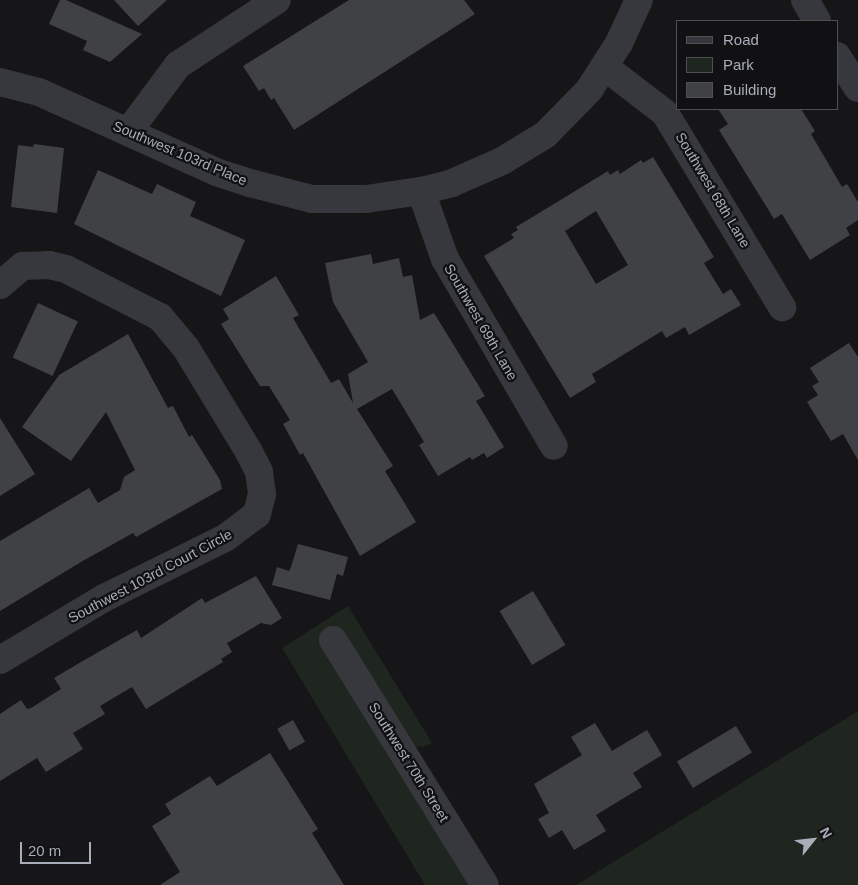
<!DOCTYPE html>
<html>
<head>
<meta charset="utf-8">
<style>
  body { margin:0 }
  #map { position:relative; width:858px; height:885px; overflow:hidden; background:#161618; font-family:Arial,sans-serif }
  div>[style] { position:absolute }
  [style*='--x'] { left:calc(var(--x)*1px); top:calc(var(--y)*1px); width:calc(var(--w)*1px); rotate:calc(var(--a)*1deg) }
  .green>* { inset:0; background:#1e261f }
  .building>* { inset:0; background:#404145; transform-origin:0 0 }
  .minor>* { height:28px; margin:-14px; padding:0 14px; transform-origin:14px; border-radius:14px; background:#37383d }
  span { translate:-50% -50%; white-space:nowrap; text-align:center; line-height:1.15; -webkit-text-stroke:4.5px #111113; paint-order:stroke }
  .street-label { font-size:14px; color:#a8adb8 }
  .legend { position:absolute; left:676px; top:20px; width:162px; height:90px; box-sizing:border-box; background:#111113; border:1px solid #4d4f55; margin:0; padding:6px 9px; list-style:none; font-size:15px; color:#a8adb8 }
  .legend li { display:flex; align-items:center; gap:10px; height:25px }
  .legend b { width:25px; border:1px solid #4d4f55 }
  .north { position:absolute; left:788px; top:815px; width:50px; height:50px; -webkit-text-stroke:4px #111113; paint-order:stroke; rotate:61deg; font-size:14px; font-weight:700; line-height:20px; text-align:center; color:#a8adb8 }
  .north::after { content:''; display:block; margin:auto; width:18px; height:22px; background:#a8adb8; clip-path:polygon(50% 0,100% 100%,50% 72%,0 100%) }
  .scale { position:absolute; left:20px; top:842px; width:71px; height:22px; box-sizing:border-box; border:2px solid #a8adb8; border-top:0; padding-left:6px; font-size:15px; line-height:18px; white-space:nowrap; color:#a8adb8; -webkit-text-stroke:4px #111113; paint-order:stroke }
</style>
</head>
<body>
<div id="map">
  <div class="green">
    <i style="clip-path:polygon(348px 606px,432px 743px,423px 747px,414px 746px,474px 885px,425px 885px,282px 648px)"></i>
    <i style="clip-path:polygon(858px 711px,858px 885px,576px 885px)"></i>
  </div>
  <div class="building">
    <i style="clip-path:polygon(60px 0,66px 0,142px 34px,110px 62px,83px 50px,87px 41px,49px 24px)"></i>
    <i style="clip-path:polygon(114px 0,167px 0,138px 26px)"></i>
    <i style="clip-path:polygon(349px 0,464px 0,475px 14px,294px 130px,274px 98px,271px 100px,264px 88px,259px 91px,243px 66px)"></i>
    <i style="clip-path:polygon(718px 109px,801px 109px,815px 131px,811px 134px,842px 187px,847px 184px,858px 202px,858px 220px,846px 228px,850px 235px,810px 260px,782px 214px,774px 219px,719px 130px,728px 124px)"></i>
    <i style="clip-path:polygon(34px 144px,64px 148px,57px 213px,11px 207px,18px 145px,33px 147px)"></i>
    <i style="clip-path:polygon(evenodd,653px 157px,714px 257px,704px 263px,723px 294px,731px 289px,741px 305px,689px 335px,685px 327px,666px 338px,662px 331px,592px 374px,596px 382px,570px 398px,484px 256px,514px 238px,511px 234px,518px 230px,516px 227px,608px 171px,610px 175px,618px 170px,620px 174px,641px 160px,643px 163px,653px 157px,596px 211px,628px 265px,596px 284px,565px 231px,596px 211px)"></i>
    <i style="clip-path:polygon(98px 170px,152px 194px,157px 184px,196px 202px,190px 216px,245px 240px,221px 296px,74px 224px)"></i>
    <i style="clip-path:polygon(371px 254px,373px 264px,399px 258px,403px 277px,412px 275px,420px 320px,434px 313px,485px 396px,476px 401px,504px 447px,487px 458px,484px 453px,472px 460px,470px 457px,438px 476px,419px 445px,424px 442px,392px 389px,357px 409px,393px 466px,385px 471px,416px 522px,360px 556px,303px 453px,300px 455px,283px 424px,290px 420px,269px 386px,260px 386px,221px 324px,229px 319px,223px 309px,276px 276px,299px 315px,293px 318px,331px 383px,339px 379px,353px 403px,348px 374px,368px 362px,333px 302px,325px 263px)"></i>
    <i style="left:38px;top:303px;width:44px;height:60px;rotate:25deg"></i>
    <i style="clip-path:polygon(128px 334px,168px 408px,173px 406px,189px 437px,192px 435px,220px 480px,222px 489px,136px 537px,133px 533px,81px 562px,0 611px,0 541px,89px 488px,98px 503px,120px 490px,124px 477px,135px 470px,106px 412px,71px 461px,22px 427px,59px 375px)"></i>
    <i style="clip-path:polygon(849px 343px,858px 357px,858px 460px,843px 434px,831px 441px,807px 402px,818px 395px,812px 386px,819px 382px,810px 368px)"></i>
    <i style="clip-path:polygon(0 418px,35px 474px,0 496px)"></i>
    <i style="clip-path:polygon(298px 544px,348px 557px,343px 576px,337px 574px,330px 600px,272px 585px,277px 567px,289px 571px,291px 567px)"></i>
    <i style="clip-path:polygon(256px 576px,282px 618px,271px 625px,261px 623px,227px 643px,232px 652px,221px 659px,223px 662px,146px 709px,132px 687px,100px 706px,105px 714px,73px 733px,83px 749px,46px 772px,37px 758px,0 781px,0 714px,21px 700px,27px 709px,31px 708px,61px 689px,54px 678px,81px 662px,137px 630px,141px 638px,202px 598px,205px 603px)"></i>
    <i style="left:533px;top:591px;width:63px;height:39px;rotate:59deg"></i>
    <i style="left:293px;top:720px;width:25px;height:18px;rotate:61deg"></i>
    <i style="clip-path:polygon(595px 723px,612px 751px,647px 730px,662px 755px,633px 773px,642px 787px,596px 815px,606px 831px,574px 850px,562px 830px,549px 838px,538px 819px,549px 813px,534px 784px,582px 755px,571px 737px)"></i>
    <i style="left:736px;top:726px;width:31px;height:69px;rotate:59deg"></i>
    <i style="clip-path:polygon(270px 753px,318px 829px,312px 833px,344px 885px,160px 885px,180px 872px,152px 826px,171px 814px,165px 804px,210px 776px,217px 786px)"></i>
  </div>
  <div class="minor">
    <i style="--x:805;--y:0;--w:24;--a:60"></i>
    <i style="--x:837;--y:56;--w:38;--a:57"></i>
    <i style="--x:605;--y:67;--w:76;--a:37.5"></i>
    <i style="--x:665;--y:113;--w:227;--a:58.9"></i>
    <i style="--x:0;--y:82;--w:40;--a:14.4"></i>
    <i style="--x:39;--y:92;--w:194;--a:24.3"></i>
    <i style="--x:216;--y:172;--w:36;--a:18"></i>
    <i style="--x:250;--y:183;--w:64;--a:14.5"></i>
    <i style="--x:312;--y:199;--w:54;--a:0"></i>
    <i style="--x:366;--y:199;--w:56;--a:-8.3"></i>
    <i style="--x:421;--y:191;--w:32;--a:-14"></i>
    <i style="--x:452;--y:183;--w:55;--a:-23.7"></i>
    <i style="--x:502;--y:161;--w:50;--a:-31.2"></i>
    <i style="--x:545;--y:135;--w:63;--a:-45.6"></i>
    <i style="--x:589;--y:90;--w:56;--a:-57.4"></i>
    <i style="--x:619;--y:43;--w:47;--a:-65.1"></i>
    <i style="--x:128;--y:132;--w:84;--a:-53.3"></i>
    <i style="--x:178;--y:65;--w:118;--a:-33.3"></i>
    <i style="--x:421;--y:191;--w:72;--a:70.6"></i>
    <i style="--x:445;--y:259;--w:216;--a:59.8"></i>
    <i style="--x:0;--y:285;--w:30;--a:-40"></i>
    <i style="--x:23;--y:266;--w:26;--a:-2"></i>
    <i style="--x:49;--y:265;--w:17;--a:13"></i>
    <i style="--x:66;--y:269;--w:106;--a:27.1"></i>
    <i style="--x:160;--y:317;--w:40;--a:50"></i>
    <i style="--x:186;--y:348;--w:122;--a:58.8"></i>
    <i style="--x:249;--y:452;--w:22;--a:63"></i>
    <i style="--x:259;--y:472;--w:22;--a:82"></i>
    <i style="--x:262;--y:494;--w:21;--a:104"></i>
    <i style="--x:257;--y:514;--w:40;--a:143"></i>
    <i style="--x:225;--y:538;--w:135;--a:153.6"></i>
    <i style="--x:104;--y:598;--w:121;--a:149.2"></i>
    <i style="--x:333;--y:640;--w:288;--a:58.2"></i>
  </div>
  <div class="street-label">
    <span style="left:180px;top:153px;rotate:23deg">Southwest 103rd Place</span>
    <span style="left:713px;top:190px;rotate:59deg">Southwest 68th Lane</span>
    <span style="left:481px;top:322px;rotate:60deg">Southwest 69th Lane</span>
    <span style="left:150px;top:576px;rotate:-28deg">Southwest 103rd Court Circle</span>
    <span style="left:409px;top:762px;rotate:58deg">Southwest 70th Street</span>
  </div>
  <ul class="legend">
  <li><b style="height:6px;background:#37383d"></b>Road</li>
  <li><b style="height:14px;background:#1e261f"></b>Park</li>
  <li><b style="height:14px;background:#404145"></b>Building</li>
  </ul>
  <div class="north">N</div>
  <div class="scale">20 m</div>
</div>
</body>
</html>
